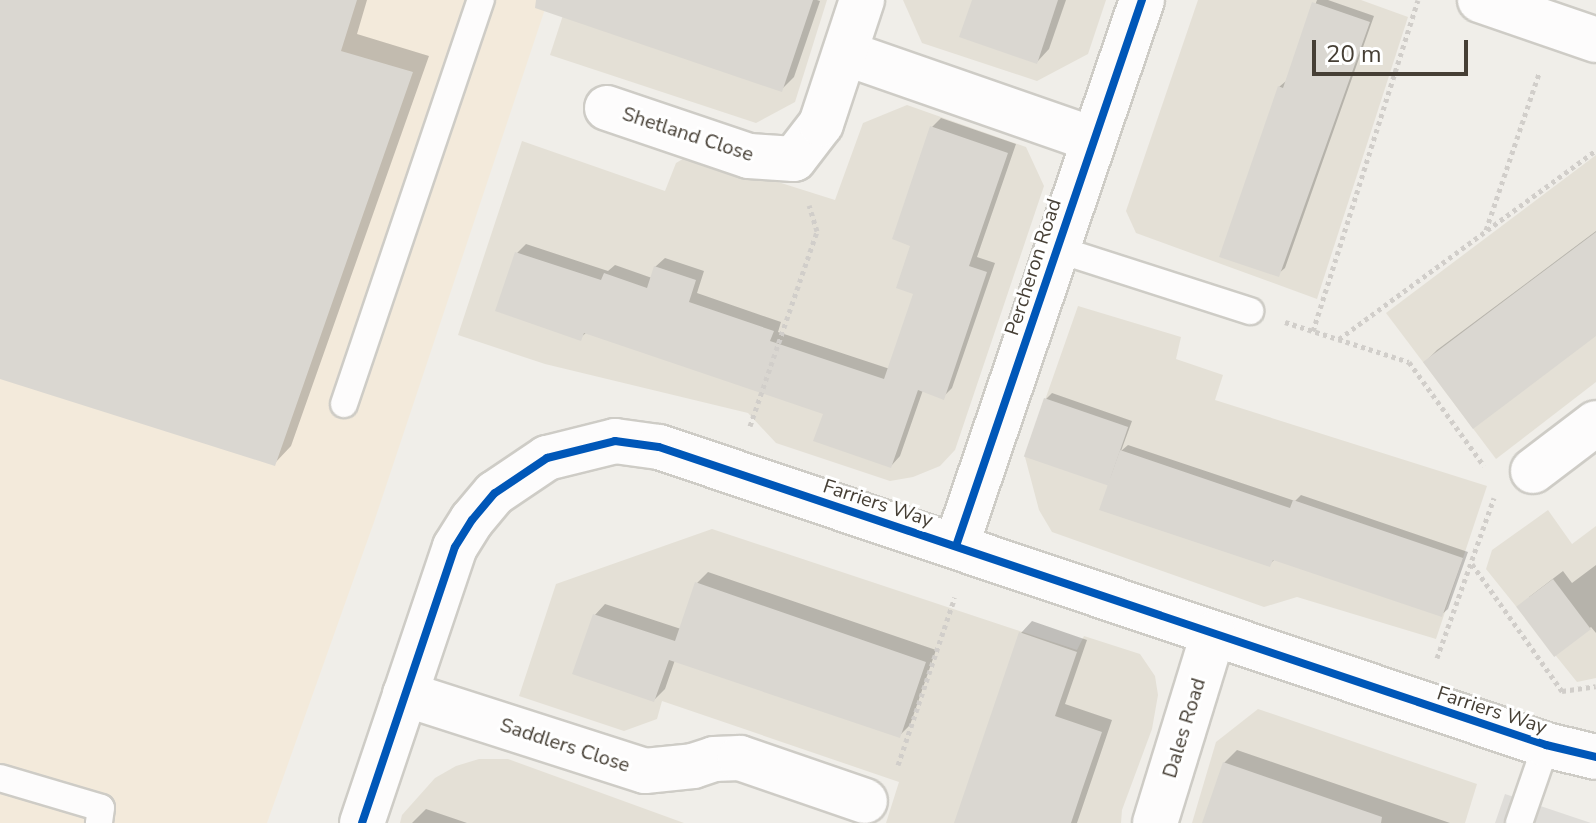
<!DOCTYPE html>
<html>
<head>
<meta charset="utf-8">
<style>
  body { margin:0 }
  #map { position:relative; width:1596px; height:823px; overflow:hidden; background:#f0eee9; font-family:"Nunito Sans",sans-serif }
  div>[style] { position:absolute }
  [style*='--x'] { left:calc(var(--x)*1px); top:calc(var(--y)*1px); width:calc(var(--w)*1px); rotate:calc(var(--a)*1deg) }
  .residential>* { inset:0; background:#e4e0d6 }
  .commercial>* { inset:0; background:#f3eadb }
  .parking>* { inset:0; background:#dfddd9 }
  .shadow>* { inset:0; background:#0003 }
  .building>* { inset:0; background:#dad7d1; transform-origin:0 0 }
  .path>* { height:5px; margin-top:-2.5px; transform-origin:0; background:repeating-linear-gradient(90deg,#d1ceca 0 4px,transparent 0 8px) }
  .roads { filter:drop-shadow(2px 0 #ceccc6) drop-shadow(-2px 0 #ceccc6) drop-shadow(0 2px #ceccc6) drop-shadow(0 -2px #ceccc6) }
  .lane>* { height:26px; margin:-13px; padding:0 13px; transform-origin:13px; border-radius:13px; background:#fdfcfc }
  .street>* { height:44px; margin:-22px; padding:0 22px; transform-origin:22px; border-radius:22px; background:#fdfcfc }
  .cycleway>* { height:8px; margin:-4px; padding:0 4px; transform-origin:4px; border-radius:4px; background:#0057b8 }
  span { translate:-50% -50%; white-space:nowrap; text-align:center; line-height:1.15; -webkit-text-stroke:6px #fff; paint-order:stroke }
  .street-label { font-size:20px; color:#463f35 }
  .scale { position:absolute; left:1312px; top:40px; width:156px; height:36px; box-sizing:border-box; border:4px solid #463f35; border-top:0; padding-left:10px; font-size:24px; line-height:28px; white-space:nowrap; color:#463f35; -webkit-text-stroke:6px #fff; paint-order:stroke }
</style>
</head>
<body>
<div id="map">
  <div class="residential">
    <i style="clip-path:polygon(568px 0,827px 0,795px 102px,756px 123px,550px 55px)"></i>
    <i style="clip-path:polygon(903px 0,1106px 0,1088px 54px,1037px 81px,922px 43px)"></i>
    <i style="clip-path:polygon(1198px 0,1361px 0,1408px 17px,1317px 299px,1136px 233px,1126px 211px)"></i>
    <i style="clip-path:polygon(907px 105px,1026px 147px,1044px 186px,955px 450px,940px 466px,913px 477px,890px 481px,776px 443px,748px 413px,545px 364px,458px 335px,522px 141px,665px 191px,676px 163px,686px 157px,696px 156px,835px 200px,863px 123px)"></i>
    <i style="clip-path:polygon(1596px 155px,1596px 382px,1496px 459px,1386px 313px)"></i>
    <i style="clip-path:polygon(1078px 306px,1181px 337px,1176px 359px,1223px 375px,1215px 400px,1487px 486px,1436px 639px,1297px 597px,1264px 607px,1052px 532px,1039px 510px,1025px 457px)"></i>
    <i style="clip-path:polygon(1548px 510px,1572px 544px,1596px 526px,1596px 678px,1577px 682px,1486px 569px,1492px 550px)"></i>
    <i style="clip-path:polygon(712px 529px,1077px 650px,1084px 636px,1140px 654px,1155px 676px,1158px 695px,1152px 729px,1122px 810px,1121px 823px,886px 823px,899px 782px,662px 701px,657px 719px,624px 731px,519px 696px,556px 584px)"></i>
    <i style="clip-path:polygon(1258px 709px,1477px 784px,1465px 823px,1192px 823px,1216px 742px)"></i>
    <i style="clip-path:polygon(479px 759px,508px 759px,684px 823px,400px 823px,402px 815px,435px 778px,456px 766px)"></i>
  </div>
  <div class="commercial">
    <i style="clip-path:polygon(0 0,548px 0,374px 522px,267px 823px,0 823px)"></i>
  </div>
  <div class="parking">
    <i style="clip-path:polygon(1505px 794px,1591px 823px,1495px 823px)"></i>
  </div>
  <div class="shadow">
    <i style="clip-path:polygon(0 0,367px 0,357px 34px,429px 56px,291px 446px,275px 463px,0 377px)"></i>
    <i style="clip-path:polygon(596px 0,817px 0,820px 1px,794px 77px,782px 89px)"></i>
    <i style="clip-path:polygon(974px 0,1066px 0,1049px 49px,1037px 62px)"></i>
    <i style="clip-path:polygon(1317px 0,1328px 0,1374px 16px,1285px 268px,1278px 274px,1279px 87px,1286px 81px)"></i>
    <i style="clip-path:polygon(941px 118px,1016px 144px,977px 257px,995px 263px,952px 388px,943px 397px,923px 390px,900px 456px,891px 466px,826px 413px,587px 332px,580px 338px,517px 253px,526px 244px,608px 271px,615px 265px,652px 278px,655px 267px,665px 258px,704px 271px,697px 293px,781px 322px,778px 332px,890px 369px,915px 293px,912px 245px,932px 127px)"></i>
    <i style="clip-path:polygon(1596px 231px,1596px 333px,1425px 362px,1437px 350px)"></i>
    <i style="clip-path:polygon(1052px 393px,1132px 421px,1121px 451px,1128px 445px,1295px 501px,1301px 495px,1468px 552px,1448px 609px,1441px 615px,1275px 559px,1269px 565px,1113px 475px,1106px 482px,1046px 399px)"></i>
    <i style="clip-path:polygon(1596px 565px,1596px 633px,1591px 627px,1555px 654px,1529px 597px,1563px 571px,1572px 583px)"></i>
    <i style="clip-path:polygon(708px 572px,936px 650px,910px 725px,899px 736px,675px 660px,665px 689px,654px 700px,594px 616px,605px 604px,681px 629px,697px 583px)"></i>
    <i style="clip-path:polygon(1032px 621px,1087px 640px,1065px 704px,1112px 720px,1077px 823px,956px 823px,1021px 633px)"></i>
    <i style="clip-path:polygon(1237px 750px,1450px 823px,1204px 823px,1224px 763px)"></i>
    <i style="clip-path:polygon(426px 809px,467px 823px,412px 823px)"></i>
  </div>
  <div class="building">
    <i style="clip-path:polygon(0 0,357px 0,341px 51px,413px 72px,275px 466px,0 379px)"></i>
    <i style="clip-path:polygon(536px 0,813px 0,782px 92px,535px 8px)"></i>
    <i style="clip-path:polygon(972px 0,1058px 0,1037px 64px,959px 37px)"></i>
    <i style="clip-path:polygon(1312px 2px,1370px 22px,1279px 277px,1219px 257px,1278px 86px,1283px 88px)"></i>
    <i style="clip-path:polygon(930px 126px,1008px 153px,969px 266px,987px 272px,944px 400px,918px 390px,891px 468px,813px 441px,823px 414px,584px 333px,581px 341px,495px 311px,515px 252px,601px 280px,604px 273px,647px 288px,654px 266px,696px 280px,689px 302px,774px 331px,770px 341px,911px 388px,884px 379px,913px 294px,896px 288px,910px 246px,892px 239px)"></i>
    <i style="clip-path:polygon(1596px 232px,1596px 336px,1473px 429px,1423px 362px)"></i>
    <i style="left:1044px;top:398px;width:89px;height:62px;rotate:19deg"></i>
    <i style="clip-path:polygon(1120px 450px,1290px 508px,1293px 500px,1463px 558px,1442px 617px,1273px 560px,1270px 567px,1099px 510px)"></i>
    <i style="left:1553px;top:579px;width:63px;height:46px;rotate:53deg"></i>
    <i style="clip-path:polygon(695px 582px,926px 662px,900px 738px,669px 660px,654px 702px,572px 674px,593px 614px,675px 641px)"></i>
    <i style="clip-path:polygon(1019px 632px,1077px 652px,1055px 716px,1102px 732px,1082px 790px,1071px 823px,954px 823px)"></i>
    <i style="clip-path:polygon(1223px 762px,1382px 817px,1381px 823px,1202px 823px)"></i>
  </div>
  <div class="path">
    <i style="--x:1486;--y:230;--w:166;--a:-71.3"></i>
    <i style="--x:1285;--y:322;--w:130;--a:17.9"></i>
    <i style="--x:1409;--y:362;--w:128;--a:54.2"></i>
    <i style="--x:1313;--y:331;--w:347;--a:-72.4"></i>
    <i style="--x:1339;--y:339;--w:319;--a:-36.3"></i>
    <i style="--x:750;--y:426;--w:206;--a:-71"></i>
    <i style="--x:817;--y:231;--w:27;--a:-107"></i>
    <i style="--x:1472;--y:564;--w:156;--a:54.7"></i>
    <i style="--x:1562;--y:691;--w:34;--a:-8"></i>
    <i style="--x:1437;--y:658;--w:170;--a:-70.4"></i>
    <i style="--x:898;--y:765;--w:177;--a:-71.3"></i>
  </div>
  <div class="roads">
    <div class="lane">
      <i style="--x:1057;--y:249;--w:203;--a:17.8"></i>
      <i style="--x:344;--y:404;--w:427;--a:-71.3"></i>
      <i style="--x:0;--y:778;--w:105;--a:16.5"></i>
      <i style="--x:101;--y:808;--w:15;--a:98"></i>
      <i style="--x:1519;--y:823;--w:83;--a:-70.9"></i>
    </div>
    <div class="street">
      <i style="--x:1480;--y:0;--w:123;--a:19"></i>
      <i style="--x:845;--y:53;--w:262;--a:19.2"></i>
      <i style="--x:607;--y:108;--w:150;--a:18.7"></i>
      <i style="--x:749;--y:156;--w:45;--a:3.8"></i>
      <i style="--x:794;--y:159;--w:44;--a:-52.4"></i>
      <i style="--x:821;--y:124;--w:131;--a:-71.7"></i>
      <i style="--x:1533;--y:471;--w:79;--a:-37.3"></i>
      <i style="--x:956;--y:546;--w:577;--a:-71.19"></i>
      <i style="--x:405;--y:694;--w:252;--a:17.8"></i>
      <i style="--x:645;--y:771;--w:48;--a:-5.9"></i>
      <i style="--x:693;--y:766;--w:22;--a:-18"></i>
      <i style="--x:714;--y:759;--w:26;--a:-2"></i>
      <i style="--x:740;--y:758;--w:132;--a:19"></i>
      <i style="--x:362;--y:823;--w:291;--a:-71.4"></i>
      <i style="--x:455;--y:547;--w:32;--a:-58"></i>
      <i style="--x:472;--y:520;--w:35;--a:-50"></i>
      <i style="--x:495;--y:493;--w:63;--a:-33.9"></i>
      <i style="--x:547;--y:458;--w:70;--a:-14"></i>
      <i style="--x:615;--y:441;--w:44;--a:7.8"></i>
      <i style="--x:659;--y:447;--w:936;--a:18.57"></i>
      <i style="--x:1546;--y:745;--w:51;--a:13.5"></i>
      <i style="--x:1155;--y:823;--w:198;--a:-72.9"></i>
    </div>
  </div>
  <div class="cycleway">
    <i style="--x:956;--y:546;--w:577;--a:-71.19"></i>
    <i style="--x:362;--y:823;--w:291;--a:-71.4"></i>
    <i style="--x:455;--y:547;--w:32;--a:-58"></i>
    <i style="--x:472;--y:520;--w:35;--a:-50"></i>
    <i style="--x:495;--y:493;--w:63;--a:-33.9"></i>
    <i style="--x:547;--y:458;--w:70;--a:-14"></i>
    <i style="--x:615;--y:441;--w:44;--a:7.8"></i>
    <i style="--x:659;--y:447;--w:936;--a:18.57"></i>
    <i style="--x:1546;--y:745;--w:51;--a:13.5"></i>
  </div>
  <div class="street-label">
    <span style="left:688px;top:134px;rotate:18deg">Shetland Close</span>
    <span style="left:1033px;top:267px;rotate:-72deg">Percheron Road</span>
    <span style="left:878px;top:503px;rotate:18deg">Farriers Way</span>
    <span style="left:1492px;top:710px;rotate:18deg">Farriers Way</span>
    <span style="left:1184px;top:728px;rotate:-73deg">Dales Road</span>
    <span style="left:565px;top:745px;rotate:18deg">Saddlers Close</span>
  </div>
  <div class="scale">20 m</div>
</div>
</body>
</html>
